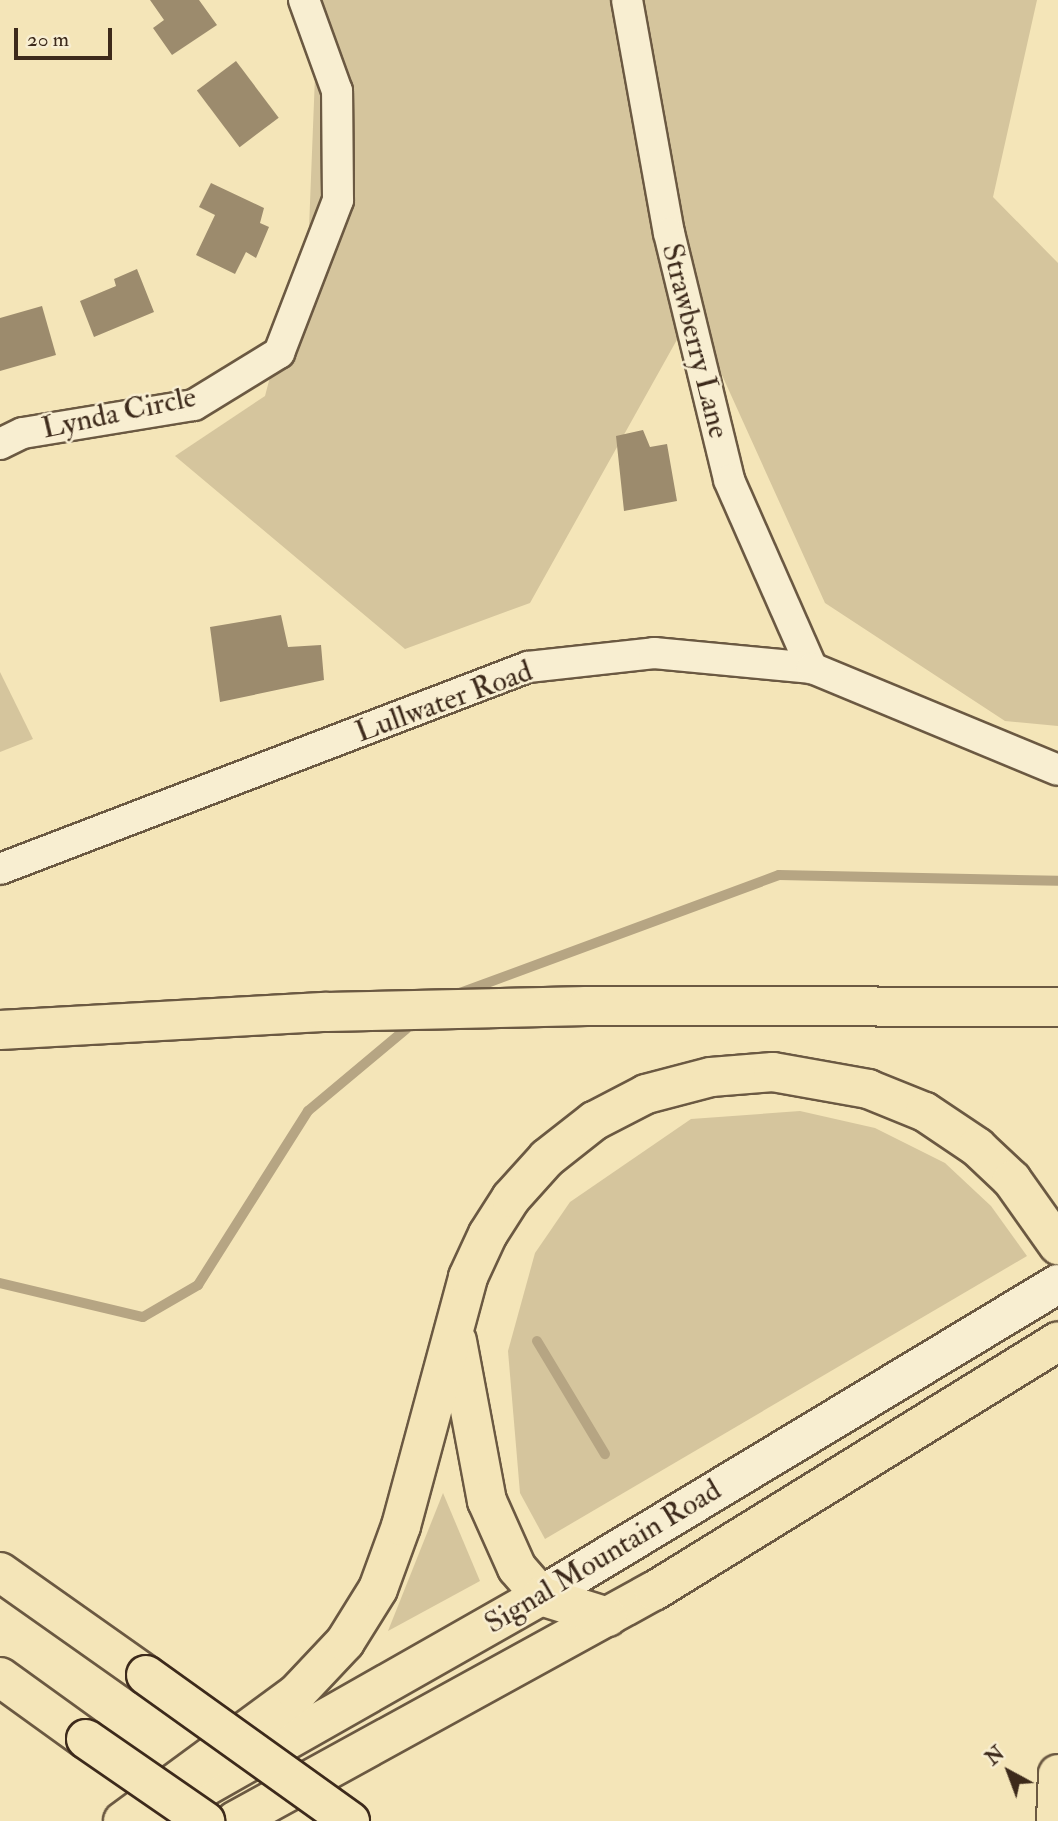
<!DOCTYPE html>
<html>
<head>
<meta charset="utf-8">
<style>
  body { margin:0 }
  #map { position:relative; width:1058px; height:1821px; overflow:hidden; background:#f4e5b8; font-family:"IM FELL Double Pica",serif }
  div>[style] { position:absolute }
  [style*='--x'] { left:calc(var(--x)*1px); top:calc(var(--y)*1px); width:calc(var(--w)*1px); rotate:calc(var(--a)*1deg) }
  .green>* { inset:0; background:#d5c59d }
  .stream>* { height:10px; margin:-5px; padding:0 5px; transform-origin:5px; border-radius:5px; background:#b6a583 }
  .building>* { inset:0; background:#9c8b6d; transform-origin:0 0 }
  .roads { filter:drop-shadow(2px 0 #6b5942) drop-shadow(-2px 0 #6b5942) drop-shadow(0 2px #6b5942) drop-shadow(0 -2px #6b5942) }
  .minor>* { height:30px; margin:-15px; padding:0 15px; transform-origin:15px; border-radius:15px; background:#f8eed1 }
  .secondary>* { height:38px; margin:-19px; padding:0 19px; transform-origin:19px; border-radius:19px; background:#f8eed1 }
  .primary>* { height:38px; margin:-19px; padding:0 19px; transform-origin:19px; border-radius:19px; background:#f4e5b8 }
  .motorway>* { height:38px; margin:-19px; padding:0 19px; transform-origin:19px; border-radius:19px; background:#f4e5b8 }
  .bridges { filter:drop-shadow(2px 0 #3d2a1b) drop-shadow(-2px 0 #3d2a1b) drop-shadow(0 2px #3d2a1b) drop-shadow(0 -2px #3d2a1b) }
  .motorway-bridge>* { height:38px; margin:-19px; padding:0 19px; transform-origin:19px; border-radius:19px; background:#f4e5b8 }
  span { translate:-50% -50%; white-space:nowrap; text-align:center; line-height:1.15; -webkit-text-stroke:5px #f8eed1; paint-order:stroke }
  .street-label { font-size:30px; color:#3d2a1b }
  .north { position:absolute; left:974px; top:1737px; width:70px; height:70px; -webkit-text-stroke:5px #f8eed1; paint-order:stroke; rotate:319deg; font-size:19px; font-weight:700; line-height:28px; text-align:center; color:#3d2a1b }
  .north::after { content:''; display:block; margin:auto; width:24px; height:32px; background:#3d2a1b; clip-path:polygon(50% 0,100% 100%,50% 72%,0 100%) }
  .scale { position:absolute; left:14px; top:28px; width:98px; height:32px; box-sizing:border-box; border:4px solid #3d2a1b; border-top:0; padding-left:9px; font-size:21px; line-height:24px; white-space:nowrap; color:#3d2a1b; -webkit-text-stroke:5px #f8eed1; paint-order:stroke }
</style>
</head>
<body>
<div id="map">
  <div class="green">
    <i style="clip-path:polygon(318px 0,1037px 0,993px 197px,1058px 263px,1058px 726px,1005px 721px,825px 603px,693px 311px,530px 603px,405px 649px,175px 456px,265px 396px,309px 228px)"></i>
    <i style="clip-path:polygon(0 672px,33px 739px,0 752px)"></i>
    <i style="clip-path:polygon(800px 1111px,875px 1128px,945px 1163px,991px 1206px,1027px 1256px,545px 1539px,520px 1493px,508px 1351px,535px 1253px,570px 1202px,691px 1119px)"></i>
    <i style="clip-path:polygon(443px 1493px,480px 1581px,388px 1631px)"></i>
  </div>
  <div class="stream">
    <i style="--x:460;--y:993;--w:340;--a:-20.3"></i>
    <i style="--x:779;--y:875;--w:279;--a:1.2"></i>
    <i style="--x:0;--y:1283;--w:147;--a:13.4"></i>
    <i style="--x:143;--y:1317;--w:64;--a:-30.2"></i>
    <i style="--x:198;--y:1285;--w:206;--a:-57.7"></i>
    <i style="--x:308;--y:1111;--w:128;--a:-39.9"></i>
    <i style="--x:537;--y:1341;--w:132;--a:59"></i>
  </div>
  <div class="building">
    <i style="clip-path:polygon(150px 0,199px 0,217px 25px,172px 55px,153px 28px,164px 20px)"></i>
    <i style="left:236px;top:61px;width:71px;height:49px;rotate:53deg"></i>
    <i style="clip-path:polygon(211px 183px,264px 208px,260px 223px,269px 227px,256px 258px,246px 252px,235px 274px,196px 255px,215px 215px,199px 207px)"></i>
    <i style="clip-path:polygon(137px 269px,154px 312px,94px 337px,80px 301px,116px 286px,114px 279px)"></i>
    <i style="clip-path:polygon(42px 306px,56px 355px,0 371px,0 318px)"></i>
    <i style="clip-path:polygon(643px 430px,650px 447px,667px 444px,677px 501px,624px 511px,616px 436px)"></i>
    <i style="clip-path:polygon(281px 615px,288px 647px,321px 645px,324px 680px,220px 702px,210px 627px)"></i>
  </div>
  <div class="roads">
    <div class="minor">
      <i style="--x:627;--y:0;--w:237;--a:79.8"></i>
      <i style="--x:669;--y:233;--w:254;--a:76.3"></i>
      <i style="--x:729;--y:480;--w:206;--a:66.2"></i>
      <i style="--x:0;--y:444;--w:25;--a:-26"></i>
      <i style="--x:23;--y:433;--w:173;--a:-9.3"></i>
      <i style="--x:194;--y:405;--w:100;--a:-31.5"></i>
      <i style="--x:279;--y:353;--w:164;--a:-68.9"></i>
      <i style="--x:338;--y:200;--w:109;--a:-90.5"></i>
      <i style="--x:337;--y:91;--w:97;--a:-109.9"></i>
      <i style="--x:0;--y:869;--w:565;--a:-20.94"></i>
      <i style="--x:528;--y:667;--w:127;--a:-6.3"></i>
      <i style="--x:654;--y:653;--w:159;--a:5.4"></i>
      <i style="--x:812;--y:668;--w:266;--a:22.5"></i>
    </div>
    <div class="secondary">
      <i style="--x:541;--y:1596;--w:604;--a:-31.11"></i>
    </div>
    <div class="primary">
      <i style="--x:150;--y:1818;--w:450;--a:-29.6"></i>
      <i style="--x:235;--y:1821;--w:478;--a:-28.8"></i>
      <i style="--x:654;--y:1591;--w:475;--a:-31.7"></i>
    </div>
    <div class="motorway">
      <i style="--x:0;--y:1030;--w:327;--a:-3.2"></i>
      <i style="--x:327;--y:1012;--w:260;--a:-1.3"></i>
      <i style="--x:587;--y:1006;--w:471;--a:0.1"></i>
      <i style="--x:457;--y:1341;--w:163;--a:79.4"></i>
      <i style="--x:487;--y:1501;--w:73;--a:65.9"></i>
      <i style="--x:517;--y:1568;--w:37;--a:49"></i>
      <i style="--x:541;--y:1596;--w:70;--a:17.4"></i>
      <i style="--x:0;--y:1572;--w:179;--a:35.2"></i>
      <i style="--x:0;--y:1677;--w:106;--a:35.8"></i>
      <i style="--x:123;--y:1821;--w:216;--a:-36.3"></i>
      <i style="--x:297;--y:1693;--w:70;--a:-46.7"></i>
      <i style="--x:345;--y:1642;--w:62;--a:-58.1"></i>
      <i style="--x:378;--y:1589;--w:67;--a:-69.9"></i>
      <i style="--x:401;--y:1526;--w:258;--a:-74.9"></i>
      <i style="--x:468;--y:1277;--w:47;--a:-65.1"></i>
      <i style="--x:488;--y:1234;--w:43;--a:-57.4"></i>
      <i style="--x:511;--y:1198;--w:54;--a:-48"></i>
      <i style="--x:547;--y:1158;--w:60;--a:-38.2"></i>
      <i style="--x:594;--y:1121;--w:59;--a:-27.4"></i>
      <i style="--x:646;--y:1094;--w:67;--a:-14.7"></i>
      <i style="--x:711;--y:1077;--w:62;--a:-4.6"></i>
      <i style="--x:773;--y:1072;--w:97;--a:10.1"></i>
      <i style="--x:868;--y:1089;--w:61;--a:22"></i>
      <i style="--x:925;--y:1112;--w:63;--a:33.9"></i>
      <i style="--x:977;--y:1147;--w:48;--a:43.3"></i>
      <i style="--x:1012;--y:1180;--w:80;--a:54.7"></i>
      <i style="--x:1056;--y:1821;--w:47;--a:-87.6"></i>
    </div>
  </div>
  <div class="bridges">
    <div class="motorway-bridge">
      <i style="--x:146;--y:1675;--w:251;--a:35.6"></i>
      <i style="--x:86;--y:1739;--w:145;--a:34.6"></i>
    </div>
  </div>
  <div class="street-label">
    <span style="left:695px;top:341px;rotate:76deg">Strawberry Lane</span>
    <span style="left:119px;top:413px;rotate:-12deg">Lynda Circle</span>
    <span style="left:444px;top:702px;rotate:-20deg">Lullwater Road</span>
    <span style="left:603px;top:1557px;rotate:-31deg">Signal Mountain Road</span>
  </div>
  <div class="north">N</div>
  <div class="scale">20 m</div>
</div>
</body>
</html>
